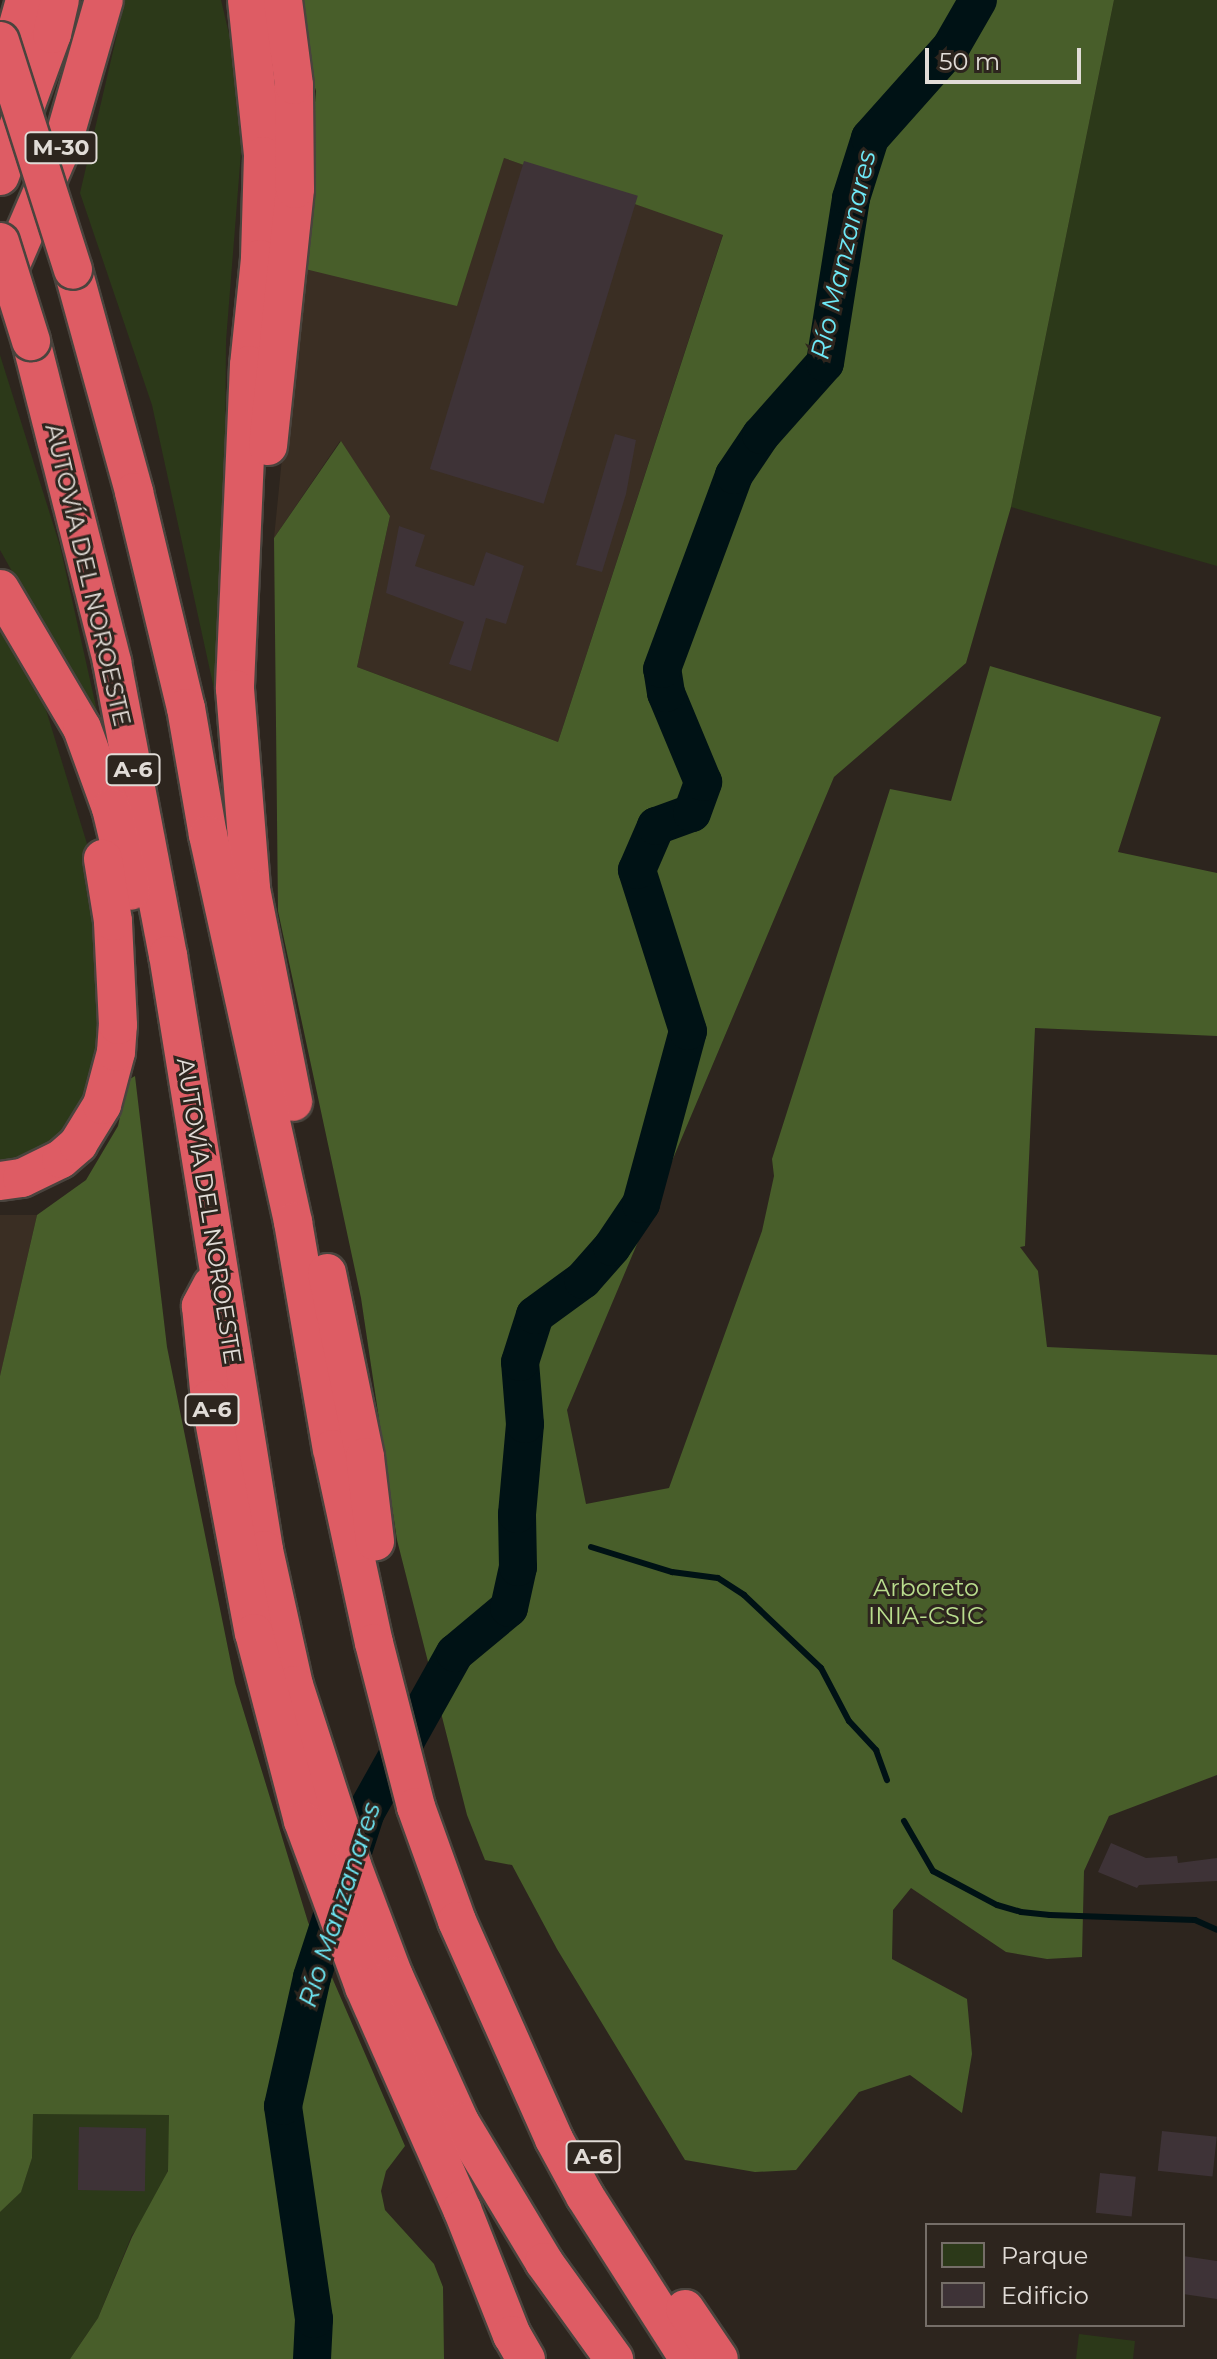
<!DOCTYPE html>
<html>
<head>
<meta charset="utf-8">
<style>
  body { margin:0 }
  #map { position:relative; width:1217px; height:2359px; overflow:hidden; background:#2d251e; font-family:Montserrat,sans-serif }
  div>[style] { position:absolute }
  [style*='--x'] { left:calc(var(--x)*1px); top:calc(var(--y)*1px); width:calc(var(--w)*1px); rotate:calc(var(--a)*1deg) }
  .built>* { inset:0; background:#3a2e23 }
  .green>* { inset:0; background:#2c3919 }
  .forest>* { inset:0; background:#485e2a }
  .stream>* { height:6px; margin:-3px; padding:0 3px; transform-origin:3px; border-radius:3px; background:#001215 }
  .river>* { height:38px; margin:-19px; padding:0 19px; transform-origin:19px; border-radius:19px; background:#001215 }
  .building>* { inset:0; background:#3e3337; transform-origin:0 0 }
  .roads { filter:drop-shadow(2px 0 #4a443e) drop-shadow(-2px 0 #4a443e) drop-shadow(0 2px #4a443e) drop-shadow(0 -2px #4a443e) }
  .highway>* { height:38px; margin:-19px; padding:0 19px; transform-origin:19px; border-radius:19px; background:#de5c64 }
  .bridges { filter:drop-shadow(2px 0 #4a443e) drop-shadow(-2px 0 #4a443e) drop-shadow(0 2px #4a443e) drop-shadow(0 -2px #4a443e) }
  .highway-bridge>* { height:38px; margin:-19px; padding:0 19px; transform-origin:19px; border-radius:19px; background:#de5c64 }
  span { translate:-50% -50%; white-space:nowrap; text-align:center; line-height:1.15; -webkit-text-stroke:6px #2d251e; paint-order:stroke }
  .shield-label span { padding:2px 6px; background:#2d251e; border:2px solid; border-radius:6px; -webkit-text-stroke-width:0 }
  .shield-label { font-size:22px; color:#e1dcd7; font-weight:700 }
  .street-label { font-size:24px; color:#e1dcd7 }
  .park-label { font-size:24px; color:#b9dd8d }
  .water-label { font-size:26px; color:#6ee9f7; font-style:italic }
  .legend { position:absolute; left:925px; top:2223px; width:260px; height:104px; box-sizing:border-box; background:#2d251e; border:2px solid #756e68; margin:0; padding:10px 14px; list-style:none; font-size:24px; color:#e1dcd7 }
  .legend li { display:flex; align-items:center; gap:16px; height:40px }
  .legend b { width:40px; border:2px solid #756e68 }
  .scale { position:absolute; left:925px; top:48px; width:156px; height:36px; box-sizing:border-box; border:4px solid #e1dcd7; border-top:0; padding-left:10px; font-size:24px; line-height:28px; white-space:nowrap; color:#e1dcd7; -webkit-text-stroke:6px #2d251e; paint-order:stroke }
</style>
</head>
<body>
<div id="map">
  <div class="built">
    <i style="clip-path:polygon(504px 158px,723px 234px,558px 742px,357px 667px,390px 516px,340px 441px,274px 538px,301px 268px)"></i>
    <i style="clip-path:polygon(0 1215px,37px 1215px,0 1377px)"></i>
  </div>
  <div class="green">
    <i style="clip-path:polygon(125px 0,221px 0,245px 102px,226px 341px,223px 730px,152px 405px,80px 193px)"></i>
    <i style="clip-path:polygon(1114px 0,1217px 0,1217px 566px,1011px 507px)"></i>
    <i style="clip-path:polygon(0 355px,60px 546px,101px 729px,0 550px)"></i>
    <i style="clip-path:polygon(0 617px,43px 700px,88px 847px,97px 912px,103px 1010px,94px 1085px,61px 1143px,0 1167px)"></i>
    <i style="clip-path:polygon(33px 2113px,170px 2115px,168px 2170px,151px 2211px,132px 2235px,98px 2318px,70px 2359px,0 2359px,0 2212px,21px 2191px,32px 2158px)"></i>
    <i style="clip-path:polygon(1079px 2334px,1135px 2341px,1133px 2359px,1076px 2359px)"></i>
  </div>
  <div class="forest">
    <i style="clip-path:polygon(290px 0,1114px 0,1011px 507px,966px 663px,834px 777px,567px 1410px,586px 1504px,669px 1488px,762px 1231px,774px 1176px,772px 1159px,890px 789px,951px 801px,990px 666px,1161px 717px,1118px 852px,1217px 873px,1217px 1036px,1035px 1028px,1025px 1246px,1020px 1247px,1038px 1271px,1047px 1347px,1217px 1355px,1217px 1775px,1109px 1816px,1084px 1871px,1082px 1957px,1047px 1959px,1006px 1952px,911px 1888px,893px 1910px,892px 1959px,967px 1999px,972px 2054px,962px 2113px,910px 2075px,859px 2092px,796px 2170px,755px 2172px,685px 2160px,557px 1949px,512px 1865px,485px 1860px,467px 1815px,397px 1540px,361px 1298px,278px 911px,274px 538px,341px 441px,390px 516px,357px 667px,558px 742px,723px 235px,504px 158px,457px 306px,301px 268px,316px 91px)"></i>
    <i style="clip-path:polygon(135px 1076px,167px 1347px,235px 1683px,308px 1922px,405px 2146px,386px 2171px,381px 2191px,385px 2210px,434px 2264px,443px 2287px,444px 2359px,70px 2359px,98px 2318px,132px 2237px,168px 2171px,169px 2115px,33px 2114px,32px 2158px,21px 2192px,0 2212px,0 1376px,37px 1215px,86px 1180px,118px 1126px,128px 1080px)"></i>
  </div>
  <div class="stream">
    <i style="--x:517;--y:1520;--w:17;--a:33"></i>
    <i style="--x:591;--y:1547;--w:85;--a:17.2"></i>
    <i style="--x:672;--y:1572;--w:46;--a:7.4"></i>
    <i style="--x:718;--y:1578;--w:31;--a:33"></i>
    <i style="--x:744;--y:1595;--w:106;--a:43.5"></i>
    <i style="--x:821;--y:1668;--w:60;--a:62.2"></i>
    <i style="--x:849;--y:1721;--w:40;--a:47"></i>
    <i style="--x:876;--y:1750;--w:32;--a:70"></i>
    <i style="--x:904;--y:1821;--w:58;--a:59.9"></i>
    <i style="--x:933;--y:1871;--w:72;--a:28"></i>
    <i style="--x:997;--y:1905;--w:25;--a:16"></i>
    <i style="--x:1021;--y:1912;--w:29;--a:6"></i>
    <i style="--x:1050;--y:1915;--w:145;--a:2"></i>
    <i style="--x:1195;--y:1920;--w:24;--a:24"></i>
  </div>
  <div class="river">
    <i style="--x:312;--y:2359;--w:40;--a:-87.1"></i>
    <i style="--x:314;--y:2319;--w:215;--a:-98.3"></i>
    <i style="--x:283;--y:2106;--w:132;--a:-77.3"></i>
    <i style="--x:312;--y:1977;--w:174;--a:-71.9"></i>
    <i style="--x:366;--y:1812;--w:182;--a:-60.8"></i>
    <i style="--x:455;--y:1653;--w:70;--a:-39.8"></i>
    <i style="--x:509;--y:1608;--w:42;--a:-77.6"></i>
    <i style="--x:518;--y:1567;--w:53;--a:-91.1"></i>
    <i style="--x:517;--y:1514;--w:90;--a:-84.9"></i>
    <i style="--x:525;--y:1424;--w:62;--a:-94.6"></i>
    <i style="--x:520;--y:1362;--w:49;--a:-72.3"></i>
    <i style="--x:535;--y:1315;--w:59;--a:-36.1"></i>
    <i style="--x:583;--y:1280;--w:44;--a:-48.7"></i>
    <i style="--x:612;--y:1247;--w:52;--a:-56"></i>
    <i style="--x:641;--y:1204;--w:179;--a:-74.8"></i>
    <i style="--x:688;--y:1031;--w:169;--a:-107.6"></i>
    <i style="--x:637;--y:870;--w:48;--a:-66.6"></i>
    <i style="--x:656;--y:826;--w:38;--a:-20"></i>
    <i style="--x:692;--y:813;--w:33;--a:-70"></i>
    <i style="--x:703;--y:782;--w:96;--a:-112.6"></i>
    <i style="--x:666;--y:693;--w:24;--a:-99"></i>
    <i style="--x:662;--y:669;--w:207;--a:-69.6"></i>
    <i style="--x:734;--y:475;--w:48;--a:-56"></i>
    <i style="--x:761;--y:435;--w:96;--a:-48.4"></i>
    <i style="--x:825;--y:363;--w:167;--a:-81"></i>
    <i style="--x:851;--y:198;--w:63;--a:-72.4"></i>
    <i style="--x:870;--y:138;--w:122;--a:-48.3"></i>
    <i style="--x:951;--y:47;--w:54;--a:-60.1"></i>
  </div>
  <div class="building">
    <i style="left:524px;top:161px;width:119px;height:322px;rotate:17deg"></i>
    <i style="clip-path:polygon(615px 434px,636px 440px,626px 494px,602px 572px,576px 565px)"></i>
    <i style="clip-path:polygon(399px 526px,425px 535px,415px 566px,474px 586px,486px 552px,524px 566px,506px 624px,486px 618px,471px 671px,449px 664px,464px 622px,386px 593px)"></i>
    <i style="clip-path:polygon(1111px 1843px,1146px 1858px,1177px 1856px,1178px 1863px,1217px 1858px,1217px 1881px,1139px 1885px,1137px 1888px,1098px 1872px)"></i>
    <i style="left:79px;top:2127px;width:67px;height:63px;rotate:1deg"></i>
    <i style="left:1162px;top:2131px;width:55px;height:40px;rotate:6deg"></i>
    <i style="left:1100px;top:2173px;width:36px;height:40px;rotate:6deg"></i>
    <i style="clip-path:polygon(1183px 2256px,1217px 2261px,1217px 2299px,1183px 2294px)"></i>
  </div>
  <div class="roads">
    <div class="highway">
      <i style="--x:247;--y:0;--w:157;--a:84.1"></i>
      <i style="--x:263;--y:156;--w:103;--a:91.7"></i>
      <i style="--x:260;--y:259;--w:107;--a:95.9"></i>
      <i style="--x:249;--y:365;--w:324;--a:92.5"></i>
      <i style="--x:235;--y:689;--w:201;--a:85.4"></i>
      <i style="--x:251;--y:889;--w:217;--a:78.8"></i>
      <i style="--x:2;--y:82;--w:85;--a:-74.3"></i>
      <i style="--x:0;--y:176;--w:151;--a:-69.9"></i>
      <i style="--x:52;--y:34;--w:35;--a:-77"></i>
      <i style="--x:73;--y:270;--w:230;--a:74.6"></i>
      <i style="--x:134;--y:492;--w:222;--a:76.5"></i>
      <i style="--x:186;--y:708;--w:129;--a:80.2"></i>
      <i style="--x:208;--y:835;--w:396;--a:77.6"></i>
      <i style="--x:293;--y:1222;--w:230;--a:80.3"></i>
      <i style="--x:332;--y:1449;--w:198;--a:77.8"></i>
      <i style="--x:374;--y:1643;--w:169;--a:75.6"></i>
      <i style="--x:416;--y:1807;--w:121;--a:70.2"></i>
      <i style="--x:457;--y:1921;--w:239;--a:66"></i>
      <i style="--x:554;--y:2139;--w:65;--a:61.5"></i>
      <i style="--x:585;--y:2196;--w:193;--a:57.5"></i>
      <i style="--x:0;--y:290;--w:157;--a:-66.7"></i>
      <i style="--x:62;--y:146;--w:152;--a:-74"></i>
      <i style="--x:31;--y:341;--w:331;--a:75.8"></i>
      <i style="--x:112;--y:662;--w:298;--a:79.2"></i>
      <i style="--x:168;--y:955;--w:603;--a:80.83"></i>
      <i style="--x:264;--y:1550;--w:138;--a:77.5"></i>
      <i style="--x:294;--y:1685;--w:189;--a:72.1"></i>
      <i style="--x:352;--y:1865;--w:119;--a:69.3"></i>
      <i style="--x:394;--y:1976;--w:160;--a:65.7"></i>
      <i style="--x:460;--y:2122;--w:163;--a:59"></i>
      <i style="--x:544;--y:2262;--w:120;--a:54.2"></i>
      <i style="--x:268;--y:446;--w:258;--a:-84"></i>
      <i style="--x:295;--y:189;--w:104;--a:-90.6"></i>
      <i style="--x:294;--y:85;--w:86;--a:-97.4"></i>
      <i style="--x:0;--y:589;--w:161;--a:59.5"></i>
      <i style="--x:82;--y:728;--w:85;--a:70.1"></i>
      <i style="--x:111;--y:808;--w:85;--a:76.5"></i>
      <i style="--x:0;--y:1181;--w:22;--a:-8"></i>
      <i style="--x:22;--y:1178;--w:43;--a:-26"></i>
      <i style="--x:61;--y:1159;--w:23;--a:-41"></i>
      <i style="--x:78;--y:1144;--w:46;--a:-58.4"></i>
      <i style="--x:102;--y:1105;--w:55;--a:-75.2"></i>
      <i style="--x:116;--y:1052;--w:27;--a:-86"></i>
      <i style="--x:118;--y:1025;--w:104;--a:-92.8"></i>
      <i style="--x:113;--y:921;--w:63;--a:-99.2"></i>
      <i style="--x:327;--y:1273;--w:188;--a:78.3"></i>
      <i style="--x:365;--y:1457;--w:85;--a:83.2"></i>
      <i style="--x:212;--y:1285;--w:24;--a:118"></i>
      <i style="--x:201;--y:1306;--w:93;--a:84.5"></i>
      <i style="--x:210;--y:1399;--w:238;--a:79.4"></i>
      <i style="--x:254;--y:1633;--w:194;--a:75.4"></i>
      <i style="--x:303;--y:1821;--w:177;--a:69.8"></i>
      <i style="--x:364;--y:1987;--w:243;--a:66.2"></i>
      <i style="--x:462;--y:2209;--w:136;--a:68.4"></i>
      <i style="--x:512;--y:2335;--w:28;--a:60"></i>
      <i style="--x:685;--y:2309;--w:60;--a:55.8"></i>
    </div>
  </div>
  <div class="bridges">
    <div class="highway-bridge">
      <i style="--x:0;--y:41;--w:240;--a:72.3"></i>
      <i style="--x:0;--y:242;--w:104;--a:72.6"></i>
    </div>
  </div>
  <div class="shield-label">
    <span style="left:61px;top:148px">M-30</span>
    <span style="left:133px;top:770px">A-6</span>
    <span style="left:212px;top:1410px">A-6</span>
    <span style="left:593px;top:2157px">A-6</span>
  </div>
  <div class="street-label">
    <span style="left:88px;top:575px;rotate:77deg">AUTOVÍA DEL NOROESTE</span>
    <span style="left:209px;top:1211px;rotate:81deg">AUTOVÍA DEL NOROESTE</span>
  </div>
  <div class="park-label">
    <span style="left:926px;top:1602px">Arboreto<br>INIA-CSIC</span>
  </div>
  <div class="water-label">
    <span style="left:844px;top:255px;rotate:-77deg">Río Manzanares</span>
    <span style="left:340px;top:1905px;rotate:-72deg">Río Manzanares</span>
  </div>
  <ul class="legend">
  <li><b style="height:22px;background:#2c3919"></b>Parque</li>
  <li><b style="height:22px;background:#3e3337"></b>Edificio</li>
  </ul>
  <div class="scale">50 m</div>
</div>
</body>
</html>
